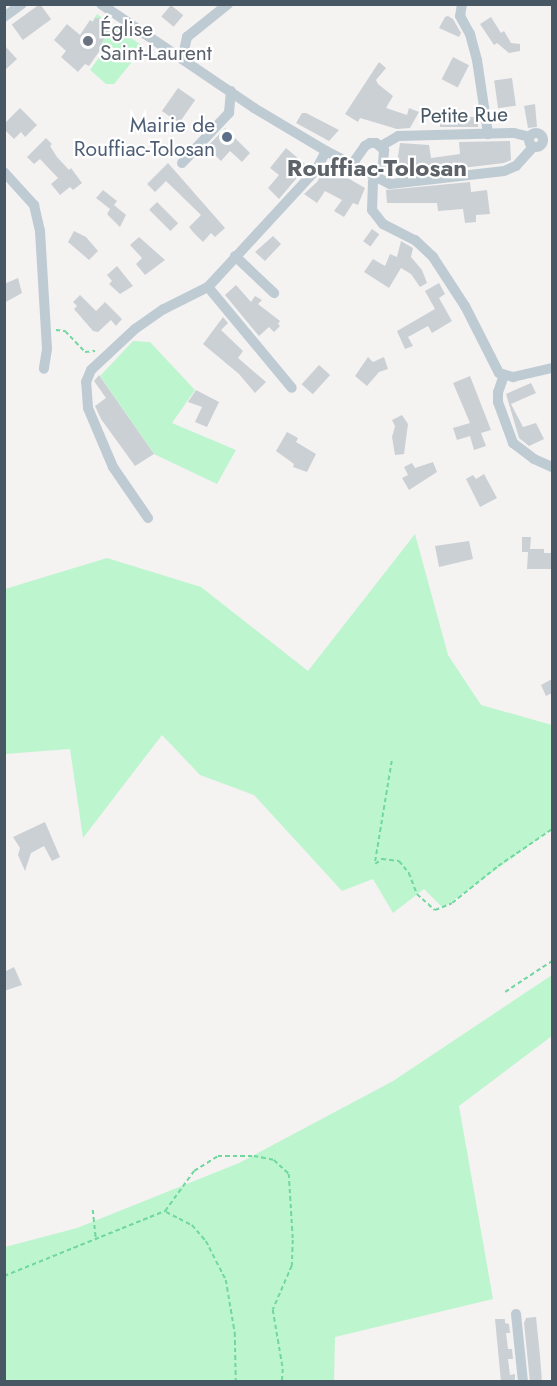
<!DOCTYPE html>
<html>
<head>
<meta charset="utf-8">
<style>
  body { margin:0 }
  #map { position:relative; width:557px; height:1386px; overflow:hidden; background:#f5f2f2; font-family:Jost,sans-serif }
  div>[style] { position:absolute }
  [style*='--x'] { left:calc(var(--x)*1px); top:calc(var(--y)*1px); width:calc(var(--w)*1px); rotate:calc(var(--a)*1deg) }
  .green>* { inset:0; background:#bdf5cf }
  .building>* { inset:0; background:#cbd0d5; transform-origin:0 0 }
  .path>* { height:1.5px; margin-top:-0.75px; transform-origin:0; background:repeating-linear-gradient(90deg,#70d89e 0 4.5px,transparent 0 7.5px) }
  .minor>* { height:10px; margin:-5px; padding:0 5px; transform-origin:5px; border-radius:5px; background:#bfcbd3 }
  .minor>.ring { margin:-5px; padding:0; box-sizing:content-box; background:none; border:10px solid #bfcbd3; border-radius:50% }
  .dots>* { width:16px; height:16px; translate:-50% -50%; box-sizing:border-box; border:3px solid #fff; border-radius:50% }
  span { translate:-50% -50%; white-space:nowrap; text-align:center; line-height:1.15; -webkit-text-stroke:4.5px #fff; paint-order:stroke }
  .worship-label { font-size:21px; color:#5b616d }
  .left { translate:0 -50%; text-align:left }
  .street-label { font-size:21px; color:#475763 }
  .service-label { font-size:21px; color:#4e5e75 }
  .right { translate:-100% -50%; text-align:right }
  .quarter-label { font-size:24px; color:#5d6368; font-weight:700 }
  .frame { position:absolute; inset:0; border:6px solid #475763; pointer-events:none }
</style>
</head>
<body>
<div id="map">
  <div class="green">
    <i style="clip-path:polygon(97px 14px,144px 47px,114px 84px,106px 84px,90px 70px,106px 48px,100px 43px,111px 29px,103px 20px,95px 24px,92px 22px)"></i>
    <i style="clip-path:polygon(133px 341px,150px 342px,195px 390px,172px 423px,236px 450px,217px 484px,154px 454px,100px 376px)"></i>
    <i style="clip-path:polygon(415px 534px,448px 655px,481px 705px,552px 725px,552px 829px,443px 908px,424px 889px,393px 913px,373px 879px,342px 891px,254px 795px,200px 775px,162px 735px,83px 838px,70px 749px,5px 754px,5px 589px,107px 558px,201px 587px,308px 671px)"></i>
    <i style="clip-path:polygon(552px 975px,552px 1036px,459px 1106px,493px 1299px,335px 1337px,334px 1381px,5px 1381px,5px 1247px,77px 1228px,239px 1163px,393px 1081px)"></i>
  </div>
  <div class="building">
    <i style="left:40px;top:4px;width:19px;height:35px;rotate:54deg"></i>
    <i style="left:171px;top:5px;width:16px;height:15px;rotate:40deg"></i>
    <i style="clip-path:polygon(448px 16px,453px 19px,461px 33px,459px 37px,439px 28px,445px 17px)"></i>
    <i style="clip-path:polygon(491px 17px,501px 33px,504px 31px,511px 43px,520px 44px,520px 51px,509px 53px,497px 43px,494px 45px,480px 24px)"></i>
    <i style="clip-path:polygon(95px 18px,100px 18px,109px 24px,110px 29px,101px 44px,103px 46px,89px 66px,85px 64px,78px 72px,61px 57px,66px 51px,54px 40px,67px 24px,80px 35px,90px 20px,93px 22px)"></i>
    <i style="clip-path:polygon(4px 45px,17px 59px,4px 71px)"></i>
    <i style="left:453px;top:57px;width:18px;height:25px;rotate:27deg"></i>
    <i style="clip-path:polygon(379px 62px,386px 68px,376px 80px,378px 84px,393px 96px,386px 108px,407px 115px,409px 108px,419px 112px,410px 128px,397px 129px,360px 118px,358px 122px,345px 114px)"></i>
    <i style="left:512px;top:78px;width:28px;height:18px;rotate:82deg"></i>
    <i style="left:178px;top:88px;width:21px;height:28px;rotate:35deg"></i>
    <i style="clip-path:polygon(535px 104px,537px 127px,528px 128px,524px 106px)"></i>
    <i style="clip-path:polygon(20px 108px,37px 125px,25px 137px,21px 132px,14px 139px,4px 129px,4px 124px)"></i>
    <i style="clip-path:polygon(302px 113px,306px 113px,339px 130px,329px 141px,296px 123px)"></i>
    <i style="left:440px;top:117px;width:38px;height:10px"></i>
    <i style="clip-path:polygon(225px 128px,250px 153px,242px 162px,230px 151px,221px 161px,207px 147px)"></i>
    <i style="clip-path:polygon(46px 138px,52px 144px,50px 146px,57px 157px,69px 170px,71px 168px,82px 183px,73px 190px,70px 187px,60px 195px,51px 184px,58px 178px,40px 159px,34px 164px,27px 157px)"></i>
    <i style="clip-path:polygon(510px 141px,511px 160px,504px 163px,395px 176px,400px 143px,429px 145px,431px 158px,460px 154px,459px 142px)"></i>
    <i style="clip-path:polygon(286px 148px,307px 166px,279px 199px,268px 188px,279px 175px,270px 168px)"></i>
    <i style="clip-path:polygon(168px 163px,225px 228px,215px 237px,211px 233px,203px 242px,193px 232px,189px 227px,201px 215px,166px 181px,155px 192px,147px 184px)"></i>
    <i style="clip-path:polygon(327px 166px,365px 188px,358px 205px,353px 203px,344px 217px,334px 211px,342px 200px,325px 191px,317px 203px,304px 194px,317px 182px)"></i>
    <i style="clip-path:polygon(470px 182px,471px 192px,487px 190px,490px 214px,476px 215px,476px 222px,465px 223px,463px 209px,438px 211px,437px 203px,387px 203px,386px 190px)"></i>
    <i style="clip-path:polygon(103px 190px,117px 201px,114px 205px,126px 215px,120px 227px,107px 214px,110px 209px,96px 198px)"></i>
    <i style="left:157px;top:202px;width:30px;height:11px;rotate:45deg"></i>
    <i style="left:372px;top:229px;width:9px;height:15px;rotate:36deg"></i>
    <i style="clip-path:polygon(74px 231px,86px 237px,98px 251px,89px 260px,68px 242px)"></i>
    <i style="clip-path:polygon(273px 236px,281px 244px,265px 261px,255px 252px)"></i>
    <i style="clip-path:polygon(139px 237px,165px 260px,145px 275px,136px 264px,142px 258px,130px 245px)"></i>
    <i style="clip-path:polygon(401px 241px,413px 248px,411px 257px,422px 270px,427px 283px,420px 287px,411px 274px,401px 268px,389px 288px,364px 272px,373px 259px,385px 266px,390px 254px,397px 257px)"></i>
    <i style="clip-path:polygon(117px 266px,133px 286px,120px 294px,109px 284px,112px 281px,107px 275px)"></i>
    <i style="clip-path:polygon(18px 278px,22px 293px,4px 303px,4px 284px)"></i>
    <i style="clip-path:polygon(439px 283px,445px 294px,439px 298px,452px 321px,432px 333px,428px 326px,408px 337px,413px 346px,405px 349px,397px 331px,435px 309px,425px 291px)"></i>
    <i style="clip-path:polygon(236px 285px,251px 302px,255px 296px,262px 300px,258px 304px,280px 321px,278px 324px,280px 326px,274px 332px,269px 327px,259px 336px,225px 295px)"></i>
    <i style="clip-path:polygon(80px 295px,96px 311px,105px 302px,122px 319px,116px 326px,111px 320px,98px 332px,93px 331px,74px 309px,77px 306px,73px 302px)"></i>
    <i style="clip-path:polygon(223px 317px,228px 323px,221px 330px,243px 351px,238px 358px,266px 382px,255px 393px,239px 374px,203px 344px)"></i>
    <i style="clip-path:polygon(368px 357px,373px 362px,384px 357px,388px 369px,379px 372px,367px 386px,355px 376px)"></i>
    <i style="left:319px;top:365px;width:15px;height:26px;rotate:42deg"></i>
    <i style="clip-path:polygon(99px 375px,154px 454px,135px 466px,101px 419px,95px 406px,106px 398px,94px 381px)"></i>
    <i style="clip-path:polygon(470px 376px,491px 430px,481px 433px,486px 446px,474px 450px,470px 436px,457px 440px,453px 428px,470px 423px,453px 383px)"></i>
    <i style="clip-path:polygon(531px 383px,536px 393px,511px 404px,523px 427px,536px 423px,544px 439px,529px 446px,519px 438px,506px 394px)"></i>
    <i style="clip-path:polygon(196px 390px,219px 402px,207px 427px,195px 422px,202px 407px,188px 402px)"></i>
    <i style="clip-path:polygon(402px 415px,408px 424px,404px 454px,395px 455px,392px 437px,395px 426px,392px 420px)"></i>
    <i style="clip-path:polygon(287px 432px,298px 438px,296px 442px,316px 454px,307px 472px,293px 467px,294px 464px,276px 451px)"></i>
    <i style="clip-path:polygon(433px 462px,437px 472px,409px 490px,402px 478px,408px 475px,404px 467px,412px 463px,415px 468px)"></i>
    <i style="clip-path:polygon(484px 474px,497px 498px,480px 507px,466px 479px,473px 475px,476px 479px)"></i>
    <i style="clip-path:polygon(522px 537px,531px 537px,530px 549px,544px 549px,544px 553px,552px 553px,552px 569px,527px 569px,528px 552px,522px 552px)"></i>
    <i style="clip-path:polygon(469px 541px,473px 559px,439px 567px,435px 546px)"></i>
    <i style="clip-path:polygon(552px 679px,552px 693px,546px 696px,541px 685px)"></i>
    <i style="clip-path:polygon(45px 822px,60px 857px,52px 861px,44px 846px,31px 853px,25px 871px,18px 855px,20px 848px,13px 837px)"></i>
    <i style="clip-path:polygon(14px 967px,22px 985px,4px 991px,4px 972px)"></i>
    <i style="clip-path:polygon(536px 1317px,540px 1356px,542px 1382px,530px 1382px,524px 1323px,526px 1318px)"></i>
    <i style="clip-path:polygon(495px 1319px,505px 1319px,505px 1323px,509px 1324px,510px 1333px,506px 1333px,508px 1349px,512px 1349px,513px 1359px,508px 1359px,510px 1375px,515px 1374px,515px 1382px,501px 1382px)"></i>
  </div>
  <div class="path">
    <i style="--x:56;--y:330;--w:9;--a:6"></i>
    <i style="--x:65;--y:331;--w:29;--a:46"></i>
    <i style="--x:85;--y:352;--w:10;--a:-6"></i>
    <i style="--x:392;--y:761;--w:104;--a:99.4"></i>
    <i style="--x:375;--y:864;--w:9;--a:-36"></i>
    <i style="--x:382;--y:859;--w:17;--a:7"></i>
    <i style="--x:399;--y:861;--w:16;--a:50"></i>
    <i style="--x:409;--y:873;--w:22;--a:69"></i>
    <i style="--x:417;--y:894;--w:24;--a:42"></i>
    <i style="--x:435;--y:910;--w:18;--a:-22"></i>
    <i style="--x:452;--y:903;--w:59;--a:-38.8"></i>
    <i style="--x:498;--y:866;--w:65;--a:-34.4"></i>
    <i style="--x:505;--y:992;--w:56;--a:-33.4"></i>
    <i style="--x:93;--y:1210;--w:28;--a:84"></i>
    <i style="--x:166;--y:1212;--w:29;--a:27"></i>
    <i style="--x:192;--y:1225;--w:21;--a:49"></i>
    <i style="--x:206;--y:1241;--w:44;--a:62.9"></i>
    <i style="--x:226;--y:1280;--w:54;--a:80.4"></i>
    <i style="--x:235;--y:1333;--w:49;--a:88.8"></i>
    <i style="--x:4;--y:1276;--w:174;--a:-22"></i>
    <i style="--x:165;--y:1211;--w:49;--a:-54.1"></i>
    <i style="--x:194;--y:1171;--w:28;--a:-32"></i>
    <i style="--x:218;--y:1156;--w:36;--a:0"></i>
    <i style="--x:254;--y:1156;--w:20;--a:11"></i>
    <i style="--x:274;--y:1160;--w:21;--a:43"></i>
    <i style="--x:289;--y:1174;--w:66;--a:86.5"></i>
    <i style="--x:293;--y:1240;--w:26;--a:92"></i>
    <i style="--x:292;--y:1266;--w:48;--a:113.4"></i>
    <i style="--x:273;--y:1310;--w:60;--a:80.4"></i>
    <i style="--x:283;--y:1369;--w:13;--a:94"></i>
  </div>
  <div class="minor">
    <i style="--x:101;--y:4;--w:185;--a:34.2"></i>
    <i style="--x:254;--y:108;--w:84;--a:30.8"></i>
    <i style="--x:326;--y:151;--w:72;--a:27.3"></i>
    <i style="--x:390;--y:184;--w:115;--a:-6.5"></i>
    <i style="--x:504;--y:171;--w:13;--a:-23"></i>
    <i style="--x:516;--y:166;--w:25;--a:-48"></i>
    <i style="--x:462;--y:4;--w:12;--a:99"></i>
    <i style="--x:460;--y:16;--w:21;--a:61"></i>
    <i style="--x:470;--y:34;--w:27;--a:75"></i>
    <i style="--x:477;--y:60;--w:75;--a:81.5"></i>
    <i style="--x:4;--y:17;--w:22;--a:-36"></i>
    <i style="--x:182;--y:59;--w:23;--a:-77"></i>
    <i style="--x:187;--y:37;--w:53;--a:-38.8"></i>
    <i class="ring" style="left:529px;top:133px;width:4px;height:4px"></i>
    <i style="--x:381;--y:146;--w:20;--a:-30"></i>
    <i style="--x:398;--y:136;--w:116;--a:-1.5"></i>
    <i style="--x:514;--y:133;--w:16;--a:14"></i>
    <i style="--x:182;--y:163;--w:69;--a:-46.8"></i>
    <i style="--x:229;--y:113;--w:22;--a:-85"></i>
    <i style="--x:353;--y:163;--w:21;--a:-55"></i>
    <i style="--x:365;--y:146;--w:6;--a:-31"></i>
    <i style="--x:370;--y:143;--w:6;--a:0"></i>
    <i style="--x:376;--y:143;--w:11;--a:41"></i>
    <i style="--x:384;--y:150;--w:14;--a:94"></i>
    <i style="--x:383;--y:164;--w:21;--a:119"></i>
    <i style="--x:373;--y:182;--w:28;--a:92"></i>
    <i style="--x:372;--y:210;--w:18;--a:52"></i>
    <i style="--x:383;--y:224;--w:36;--a:27"></i>
    <i style="--x:415;--y:240;--w:25;--a:43"></i>
    <i style="--x:433;--y:257;--w:59;--a:56.9"></i>
    <i style="--x:465;--y:306;--w:75;--a:63.1"></i>
    <i style="--x:499;--y:373;--w:15;--a:16"></i>
    <i style="--x:513;--y:377;--w:40;--a:-13"></i>
    <i style="--x:4;--y:172;--w:45;--a:47.7"></i>
    <i style="--x:34;--y:205;--w:27;--a:77"></i>
    <i style="--x:40;--y:231;--w:118;--a:86.6"></i>
    <i style="--x:47;--y:349;--w:20;--a:99"></i>
    <i style="--x:235;--y:256;--w:54;--a:43.5"></i>
    <i style="--x:208;--y:287;--w:131;--a:50.3"></i>
    <i style="--x:504;--y:375;--w:18;--a:109"></i>
    <i style="--x:498;--y:392;--w:10;--a:90"></i>
    <i style="--x:498;--y:402;--w:44;--a:69.9"></i>
    <i style="--x:513;--y:443;--w:26;--a:37"></i>
    <i style="--x:534;--y:459;--w:20;--a:24"></i>
    <i style="--x:148;--y:518;--w:62;--a:-124.5"></i>
    <i style="--x:113;--y:467;--w:64;--a:-113"></i>
    <i style="--x:88;--y:408;--w:26;--a:-94"></i>
    <i style="--x:86;--y:382;--w:13;--a:-67"></i>
    <i style="--x:91;--y:370;--w:60;--a:-43"></i>
    <i style="--x:135;--y:329;--w:35;--a:-35"></i>
    <i style="--x:164;--y:309;--w:49;--a:-26.6"></i>
    <i style="--x:208;--y:287;--w:159;--a:-47.3"></i>
    <i style="--x:316;--y:170;--w:21;--a:-62"></i>
    <i style="--x:516;--y:1314;--w:68;--a:84.1"></i>
  </div>
  <div class="dots">
    <i style="left:88px;top:41px;background:#6b7280"></i>
    <i style="left:227px;top:137px;background:#5c6f8a"></i>
  </div>
  <div class="worship-label">
    <span class="left" style="left:100px;top:41px">Église<br>Saint-Laurent</span>
  </div>
  <div class="street-label">
    <span style="left:464px;top:115px;rotate:-1deg">Petite Rue</span>
  </div>
  <div class="service-label">
    <span class="right" style="left:215px;top:137px">Mairie de<br>Rouffiac-Tolosan</span>
  </div>
  <div class="quarter-label">
    <span style="left:377px;top:168px">Rouffiac-Tolosan</span>
  </div>
  <div class="frame"></div>
</div>
</body>
</html>
